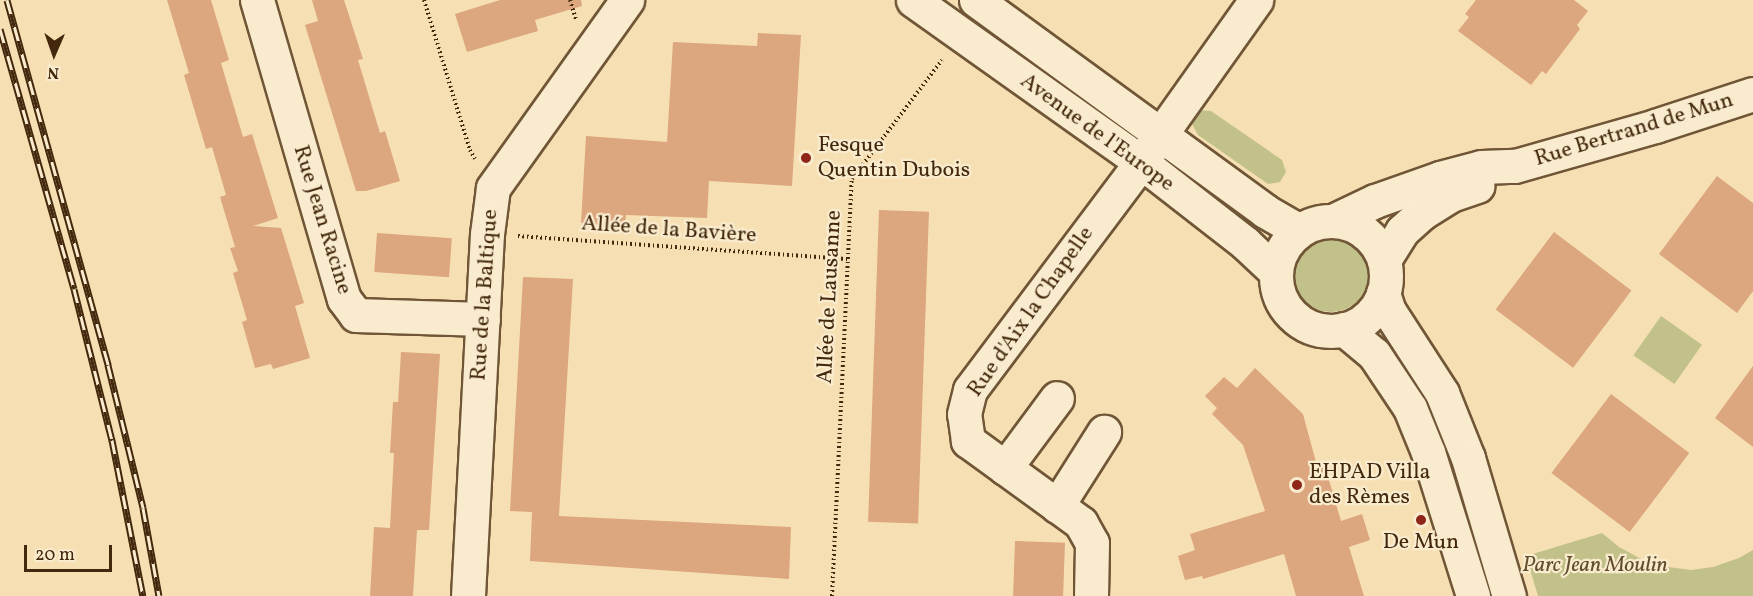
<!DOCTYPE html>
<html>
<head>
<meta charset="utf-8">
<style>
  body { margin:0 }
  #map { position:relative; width:1753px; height:596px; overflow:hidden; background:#f6e0b3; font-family:Vollkorn,serif }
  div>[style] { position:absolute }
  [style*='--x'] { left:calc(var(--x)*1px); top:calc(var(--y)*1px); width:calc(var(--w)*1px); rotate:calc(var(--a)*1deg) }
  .green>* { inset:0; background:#c1c189; transform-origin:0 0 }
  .round { border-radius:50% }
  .building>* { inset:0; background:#dca67e; transform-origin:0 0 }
  .path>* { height:4px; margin-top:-2px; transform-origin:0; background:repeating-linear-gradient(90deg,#43280d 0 1.5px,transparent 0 4.5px) }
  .roads { filter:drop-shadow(2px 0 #705636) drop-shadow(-2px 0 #705636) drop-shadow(0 2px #705636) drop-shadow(0 -2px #705636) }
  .minor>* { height:33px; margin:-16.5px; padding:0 16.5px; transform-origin:16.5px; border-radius:16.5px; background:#f9ebce }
  .minor>.ring { margin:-16.5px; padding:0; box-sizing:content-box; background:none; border:33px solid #f9ebce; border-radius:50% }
  .rail>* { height:7px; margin-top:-3.5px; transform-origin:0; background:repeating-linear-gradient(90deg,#f9ebce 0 14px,#43280d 0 28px); box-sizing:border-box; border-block:2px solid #43280d }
  .dots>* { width:16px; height:16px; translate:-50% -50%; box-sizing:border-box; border:3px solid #f9ebce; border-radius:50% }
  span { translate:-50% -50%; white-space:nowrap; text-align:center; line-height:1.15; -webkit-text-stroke:4.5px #f9ebce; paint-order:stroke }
  .street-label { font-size:22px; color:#43280d }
  .poi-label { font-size:22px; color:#43280d }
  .left { translate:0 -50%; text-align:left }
  .park-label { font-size:22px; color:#624e2c; font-style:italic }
  .north { position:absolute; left:24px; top:24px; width:60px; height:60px; -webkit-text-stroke:4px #f9ebce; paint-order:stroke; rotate:182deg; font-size:16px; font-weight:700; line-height:24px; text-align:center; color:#43280d }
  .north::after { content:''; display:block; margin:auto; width:21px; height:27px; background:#43280d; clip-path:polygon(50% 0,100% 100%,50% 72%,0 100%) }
  .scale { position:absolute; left:24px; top:545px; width:88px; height:27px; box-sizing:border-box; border:3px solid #43280d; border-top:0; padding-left:8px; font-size:18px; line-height:21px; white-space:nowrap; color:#43280d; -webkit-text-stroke:4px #f9ebce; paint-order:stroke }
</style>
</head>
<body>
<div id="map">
  <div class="green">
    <i style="clip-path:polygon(1198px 110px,1211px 111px,1282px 160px,1286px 172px,1280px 182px,1268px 184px,1198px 135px,1191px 122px)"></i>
    <i class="round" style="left:1294px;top:238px;width:74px;height:74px"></i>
    <i style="left:1661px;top:316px;width:50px;height:48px;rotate:35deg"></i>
    <i style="clip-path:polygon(1602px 533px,1619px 547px,1643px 560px,1668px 567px,1691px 570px,1713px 567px,1739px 558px,1753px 550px,1753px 596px,1538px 596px,1526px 556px)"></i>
  </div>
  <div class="building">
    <i style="clip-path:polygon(167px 0,211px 0,229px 60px,221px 63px,243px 137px,252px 134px,278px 218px,253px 226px,281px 228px,304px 303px,295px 306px,310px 358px,273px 369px,271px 364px,255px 368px,242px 322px,247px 320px,233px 273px,238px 271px,230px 248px,235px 247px,220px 197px,226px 195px,212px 147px,206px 149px,184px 75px,189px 73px)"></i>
    <i style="clip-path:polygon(312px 0,344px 0,363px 59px,358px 60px,380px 133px,385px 131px,400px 181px,366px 191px,356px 191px,305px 25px,318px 21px)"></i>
    <i style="clip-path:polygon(500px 0,581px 0,582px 6px,535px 20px,538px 31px,467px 52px,455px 14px)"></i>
    <i style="clip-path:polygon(1476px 0,1574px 0,1588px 11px,1577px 25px,1580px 29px,1546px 74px,1542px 71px,1531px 85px,1458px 31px,1469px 17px,1465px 14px)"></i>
    <i style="clip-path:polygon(758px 33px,801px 35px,792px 186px,709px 181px,707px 218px,626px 215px,625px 227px,581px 223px,586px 136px,667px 142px,673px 42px,757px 46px)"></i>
    <i style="clip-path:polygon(1717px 176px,1753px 203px,1753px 291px,1737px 313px,1659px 254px)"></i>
    <i style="left:879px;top:210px;width:50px;height:312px;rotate:2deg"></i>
    <i style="left:1554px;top:232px;width:97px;height:97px;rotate:37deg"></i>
    <i style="left:377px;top:233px;width:75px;height:39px;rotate:4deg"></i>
    <i style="clip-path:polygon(523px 277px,573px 279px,559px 516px,791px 527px,789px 579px,530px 561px,532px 512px,510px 511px)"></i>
    <i style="clip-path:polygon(401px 352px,440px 354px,429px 530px,417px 530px,413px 596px,370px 596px,374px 527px,390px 528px,394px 453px,390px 453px,393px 402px,398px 402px)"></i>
    <i style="clip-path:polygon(1753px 366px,1753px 447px,1715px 418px)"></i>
    <i style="clip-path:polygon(1255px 368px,1303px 414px,1317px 466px,1324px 463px,1341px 521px,1362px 514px,1370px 540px,1349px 547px,1364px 596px,1296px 596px,1284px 554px,1203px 579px,1202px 576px,1185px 580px,1178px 556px,1195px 550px,1190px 534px,1265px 511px,1243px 445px,1212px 414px,1217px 408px,1205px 396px,1224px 377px,1237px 388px)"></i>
    <i style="left:1611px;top:394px;width:98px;height:99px;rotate:37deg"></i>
    <i style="left:1015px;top:541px;width:50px;height:55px;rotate:2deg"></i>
  </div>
  <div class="path">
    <i style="--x:424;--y:0;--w:157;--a:73"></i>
    <i style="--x:470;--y:150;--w:10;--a:61"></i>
    <i style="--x:570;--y:0;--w:21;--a:73"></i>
    <i style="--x:518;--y:236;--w:332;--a:4"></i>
    <i style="--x:832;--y:596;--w:417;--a:-87.3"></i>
    <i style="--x:852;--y:179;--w:149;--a:-52.9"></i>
  </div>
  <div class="roads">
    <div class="minor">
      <i style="--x:257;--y:0;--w:311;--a:73.8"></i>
      <i style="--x:344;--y:299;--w:20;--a:53"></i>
      <i style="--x:356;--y:315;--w:127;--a:1.8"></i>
      <i style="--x:913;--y:0;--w:280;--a:35.4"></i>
      <i style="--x:1141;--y:162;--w:132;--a:37.9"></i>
      <i style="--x:1245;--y:243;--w:42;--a:43.1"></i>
      <i style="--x:976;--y:0;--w:358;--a:36.1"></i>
      <i style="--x:1265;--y:211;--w:39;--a:30"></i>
      <i style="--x:1333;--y:221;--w:47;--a:-25.5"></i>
      <i style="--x:1375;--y:201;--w:69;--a:-19.5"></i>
      <i style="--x:1440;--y:178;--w:42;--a:-15"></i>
      <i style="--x:1481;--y:167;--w:34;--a:-2"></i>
      <i style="--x:1515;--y:166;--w:146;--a:-15.9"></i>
      <i style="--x:1655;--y:126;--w:103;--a:-18.1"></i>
      <i class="ring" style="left:1276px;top:221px;width:77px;height:77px"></i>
      <i style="--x:1384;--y:260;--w:34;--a:-58"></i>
      <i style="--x:1402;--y:231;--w:27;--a:-42"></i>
      <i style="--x:1422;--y:213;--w:34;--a:-32"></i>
      <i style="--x:1451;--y:195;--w:28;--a:-19"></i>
      <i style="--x:1383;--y:293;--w:19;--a:72"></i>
      <i style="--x:1389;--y:311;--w:98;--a:57.1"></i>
      <i style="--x:1442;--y:393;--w:70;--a:68.2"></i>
      <i style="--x:1468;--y:458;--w:144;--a:73.5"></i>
      <i style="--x:1344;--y:329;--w:39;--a:40"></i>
      <i style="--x:1374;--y:354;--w:65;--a:56.3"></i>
      <i style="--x:1410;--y:408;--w:48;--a:67.8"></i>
      <i style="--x:1428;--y:452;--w:151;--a:72.6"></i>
      <i style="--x:1005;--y:468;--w:87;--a:-53.4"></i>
      <i style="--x:1057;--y:506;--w:88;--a:-57.6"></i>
      <i style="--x:468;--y:596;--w:362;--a:-87"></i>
      <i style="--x:487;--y:234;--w:46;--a:-82.6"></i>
      <i style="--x:493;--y:188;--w:231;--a:-54.5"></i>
      <i style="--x:1091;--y:596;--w:53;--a:-88.9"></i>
      <i style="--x:1092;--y:543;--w:23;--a:-119"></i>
      <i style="--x:1081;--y:523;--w:140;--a:-144"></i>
      <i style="--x:968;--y:441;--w:27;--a:-98"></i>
      <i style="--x:964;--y:414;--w:25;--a:-76"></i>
      <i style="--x:970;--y:390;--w:285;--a:-53.1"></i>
      <i style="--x:1141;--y:162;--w:199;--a:-54.6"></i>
    </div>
  </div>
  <div class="rail">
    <i style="--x:7;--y:0;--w:379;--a:74.5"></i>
    <i style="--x:108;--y:365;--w:147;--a:76.2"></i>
    <i style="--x:143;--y:508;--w:89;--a:79.7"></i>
    <i style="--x:0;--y:29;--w:270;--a:74.1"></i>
    <i style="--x:74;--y:289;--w:156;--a:75.9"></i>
    <i style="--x:112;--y:440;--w:159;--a:78.8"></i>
  </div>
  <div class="dots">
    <i style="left:806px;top:158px;background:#8f2418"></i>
    <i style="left:1297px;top:485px;background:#8f2418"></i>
    <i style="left:1421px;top:520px;background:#8f2418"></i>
  </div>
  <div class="street-label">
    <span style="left:1634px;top:130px;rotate:-17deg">Rue Bertrand de Mun</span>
    <span style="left:1097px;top:133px;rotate:36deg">Avenue de l'Europe</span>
    <span style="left:322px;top:220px;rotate:73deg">Rue Jean Racine</span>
    <span style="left:669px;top:230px;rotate:4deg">Allée de la Bavière</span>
    <span style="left:485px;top:295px;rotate:-86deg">Rue de la Baltique</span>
    <span style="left:830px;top:297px;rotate:-87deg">Allée de Lausanne</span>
    <span style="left:1031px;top:312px;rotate:-55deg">Rue d'Aix la Chapelle</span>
  </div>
  <div class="poi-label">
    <span class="left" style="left:818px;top:158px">Fesque<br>Quentin Dubois</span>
    <span class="left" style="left:1309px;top:485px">EHPAD Villa<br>des Rèmes</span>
    <span style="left:1421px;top:543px">De Mun</span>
  </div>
  <div class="park-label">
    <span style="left:1595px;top:566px">Parc Jean Moulin</span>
  </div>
  <div class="north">N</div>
  <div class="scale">20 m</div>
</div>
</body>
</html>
